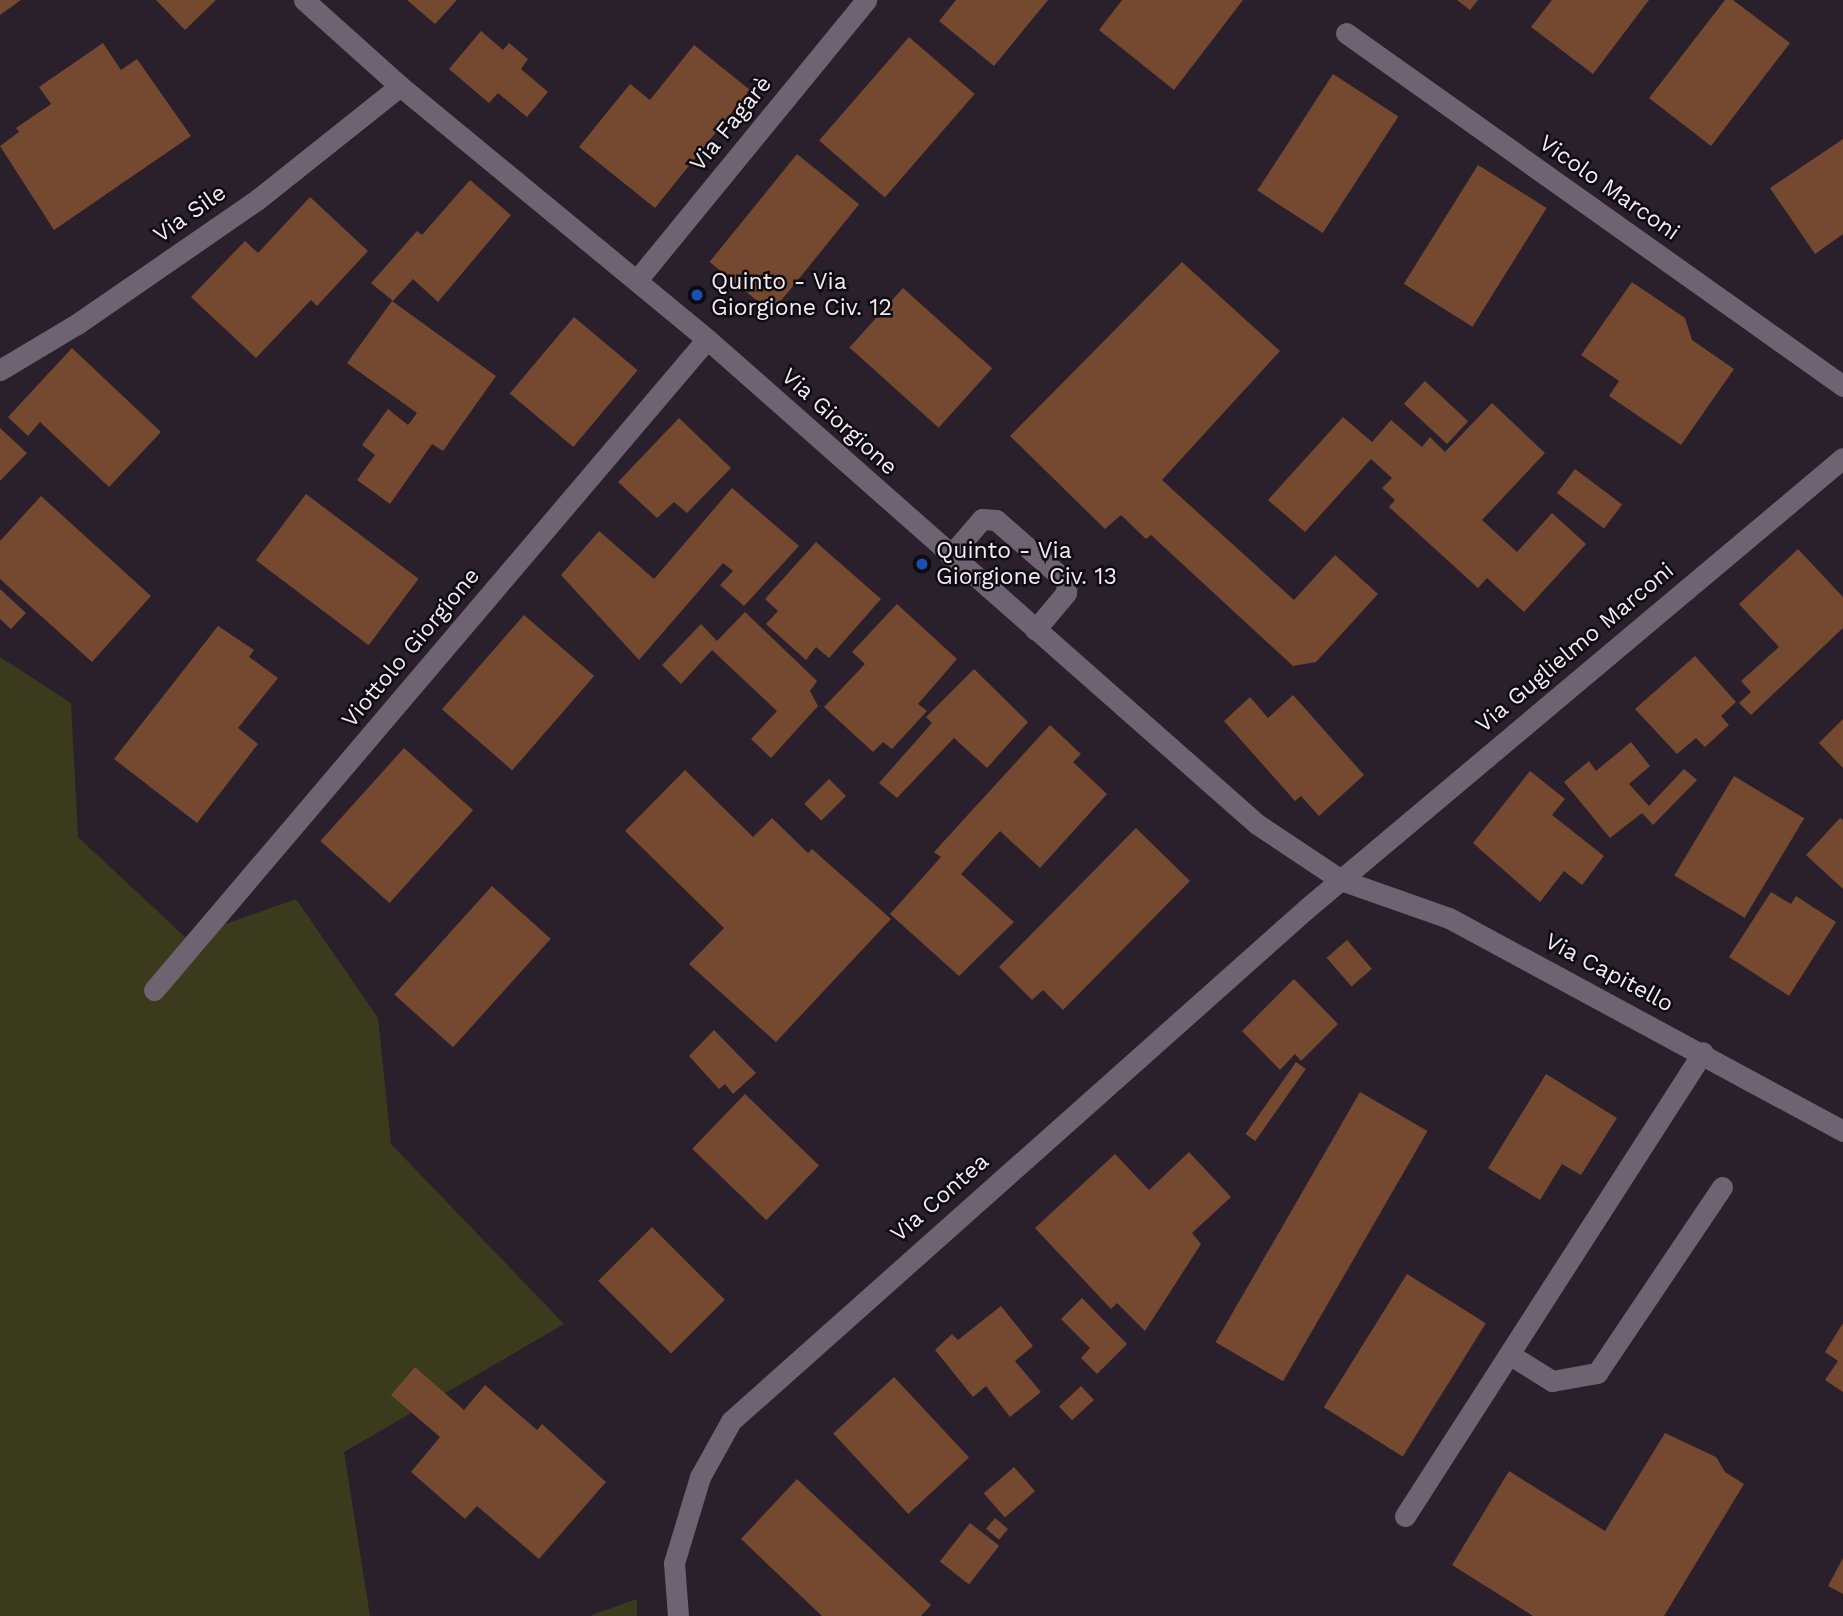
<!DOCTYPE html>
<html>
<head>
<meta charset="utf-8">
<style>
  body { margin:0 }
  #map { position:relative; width:1843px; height:1616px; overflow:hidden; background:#29202c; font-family:"Work Sans",sans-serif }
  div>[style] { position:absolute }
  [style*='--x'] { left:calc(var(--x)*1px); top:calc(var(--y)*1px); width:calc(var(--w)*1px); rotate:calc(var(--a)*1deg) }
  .green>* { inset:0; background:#3a3b1c }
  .building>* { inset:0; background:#754830; transform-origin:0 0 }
  .minor>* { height:21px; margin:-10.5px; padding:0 10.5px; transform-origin:10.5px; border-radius:10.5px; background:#6d6371 }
  .dots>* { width:19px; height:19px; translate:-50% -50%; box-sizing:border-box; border:4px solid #0f0c11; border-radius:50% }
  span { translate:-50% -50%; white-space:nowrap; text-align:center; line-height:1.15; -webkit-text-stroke:5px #0f0c11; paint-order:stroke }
  .street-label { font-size:23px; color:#f1ebf3 }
  .poi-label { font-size:23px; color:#f1ebf3 }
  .left { translate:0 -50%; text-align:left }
</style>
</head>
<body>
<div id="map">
  <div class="green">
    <i style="clip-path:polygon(0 657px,71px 703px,78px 837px,186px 938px,296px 899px,378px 1018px,391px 1144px,564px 1324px,344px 1452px,370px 1616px,0 1616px)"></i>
    <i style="clip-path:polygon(637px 1599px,637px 1616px,589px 1616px)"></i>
  </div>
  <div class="building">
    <i style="clip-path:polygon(0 0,21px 0,0 15px)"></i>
    <i style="clip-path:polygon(156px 0,216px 0,185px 30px)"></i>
    <i style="clip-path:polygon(407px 0,457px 0,435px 24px)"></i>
    <i style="clip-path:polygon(956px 0,1048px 0,994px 66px,939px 21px)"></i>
    <i style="clip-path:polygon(1122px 0,1243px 0,1174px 90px,1099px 30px)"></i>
    <i style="clip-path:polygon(1457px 0,1478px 0,1470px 10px)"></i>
    <i style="clip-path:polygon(1552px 0,1649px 0,1593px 74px,1531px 27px)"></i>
    <i style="clip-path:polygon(1725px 0,1733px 0,1790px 43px,1711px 146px,1649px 98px)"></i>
    <i style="clip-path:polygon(481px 31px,503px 50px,509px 43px,528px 59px,521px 69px,548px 92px,527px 117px,498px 93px,489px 103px,449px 69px)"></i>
    <i style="left:909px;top:37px;width:87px;height:137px;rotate:41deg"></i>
    <i style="clip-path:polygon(103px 43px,121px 70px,137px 59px,191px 136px,54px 230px,0 146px,19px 132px,16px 128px,51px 104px,39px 87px)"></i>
    <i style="clip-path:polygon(694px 45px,750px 90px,655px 208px,579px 147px,630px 84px,650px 100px)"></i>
    <i style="left:1333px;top:74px;width:78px;height:139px;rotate:33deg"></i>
    <i style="clip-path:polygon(1843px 139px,1843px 234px,1815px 254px,1770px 188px)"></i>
    <i style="left:797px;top:154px;width:80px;height:139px;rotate:39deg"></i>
    <i style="left:1478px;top:165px;width:81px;height:140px;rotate:32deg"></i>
    <i style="clip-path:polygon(470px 180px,511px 215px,438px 302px,413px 279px,393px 301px,371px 283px,417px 231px,422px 235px)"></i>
    <i style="clip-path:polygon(310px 197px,368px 251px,317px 306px,311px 300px,256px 358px,191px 297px,245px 241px,258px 253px)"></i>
    <i style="clip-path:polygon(1182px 262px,1280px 351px,1162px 480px,1294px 600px,1335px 555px,1378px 594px,1316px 662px,1293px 666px,1151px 535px,1146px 539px,1121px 515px,1105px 529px,1010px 436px)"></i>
    <i style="clip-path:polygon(1632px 282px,1685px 318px,1692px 340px,1734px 369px,1681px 445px,1609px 396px,1619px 381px,1581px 355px)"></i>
    <i style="left:903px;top:288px;width:120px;height:80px;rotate:42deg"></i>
    <i style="clip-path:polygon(392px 301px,496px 376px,443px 451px,432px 444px,390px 504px,357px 480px,375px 455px,362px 445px,388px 409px,408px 425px,417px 413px,347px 363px)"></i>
    <i style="left:574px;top:317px;width:83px;height:100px;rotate:40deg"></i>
    <i style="clip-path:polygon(72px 348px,161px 432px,109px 487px,40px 422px,28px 436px,8px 417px)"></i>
    <i style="left:1425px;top:381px;width:59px;height:31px;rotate:43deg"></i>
    <i style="clip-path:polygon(1492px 403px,1545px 453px,1482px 520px,1517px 552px,1552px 513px,1586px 544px,1524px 612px,1487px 578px,1478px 588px,1389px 507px,1395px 500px,1382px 488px,1392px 478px,1371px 459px,1305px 532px,1268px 500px,1343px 417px,1372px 442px,1391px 420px,1422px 447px,1430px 437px,1445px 452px)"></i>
    <i style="clip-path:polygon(679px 418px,731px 468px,687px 513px,674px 502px,657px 518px,618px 482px)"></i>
    <i style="clip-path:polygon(0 428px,27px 453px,0 481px)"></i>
    <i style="left:1575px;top:469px;width:59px;height:30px;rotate:37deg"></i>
    <i style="clip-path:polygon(732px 488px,799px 546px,744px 606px,720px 585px,733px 571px,723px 563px,639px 660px,561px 575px,599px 531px,654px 579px)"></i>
    <i style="left:306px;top:494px;width:141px;height:83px;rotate:37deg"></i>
    <i style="clip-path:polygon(41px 496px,151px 596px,92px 662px,0 579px,0 541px)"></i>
    <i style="clip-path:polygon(816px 542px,881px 599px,829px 658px,816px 647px,806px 660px,766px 624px,778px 611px,765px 599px)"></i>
    <i style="clip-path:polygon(1798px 549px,1843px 597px,1843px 628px,1751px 715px,1739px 703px,1751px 692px,1741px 681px,1779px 647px,1739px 604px)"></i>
    <i style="clip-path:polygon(0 589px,26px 613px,11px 629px,0 619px)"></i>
    <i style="clip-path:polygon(897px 604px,957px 659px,918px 704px,927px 711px,892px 749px,883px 742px,873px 752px,824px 707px,865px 664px,852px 652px)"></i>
    <i style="clip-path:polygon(745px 612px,817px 681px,810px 691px,818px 706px,771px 758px,751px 739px,777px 711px,712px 650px,681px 684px,662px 665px,701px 624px,717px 641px)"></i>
    <i style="left:524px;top:615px;width:93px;height:125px;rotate:41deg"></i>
    <i style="clip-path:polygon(218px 626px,254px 650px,249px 657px,278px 678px,238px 728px,258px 744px,197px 823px,114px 759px)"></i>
    <i style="clip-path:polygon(1695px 656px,1736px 702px,1721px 716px,1729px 725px,1705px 747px,1696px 738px,1677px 754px,1635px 709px)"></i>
    <i style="clip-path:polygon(974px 669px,1028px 722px,987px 768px,954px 738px,897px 798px,879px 783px,932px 723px,926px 717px)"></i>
    <i style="clip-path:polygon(1293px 695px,1364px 775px,1319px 816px,1301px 796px,1295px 801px,1224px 721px,1250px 697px,1268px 718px)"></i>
    <i style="clip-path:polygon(1843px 719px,1843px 768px,1819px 743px)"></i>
    <i style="clip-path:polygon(1050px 725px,1081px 754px,1073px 762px,1107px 794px,1040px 868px,1000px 831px,961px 874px,1014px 922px,959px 976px,890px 914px,941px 857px,934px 852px)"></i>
    <i style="clip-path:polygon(1631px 742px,1650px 766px,1629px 784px,1649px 806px,1684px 769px,1697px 780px,1653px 825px,1642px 813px,1610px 838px,1564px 782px,1589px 761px,1596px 771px)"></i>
    <i style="left:404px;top:748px;width:93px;height:125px;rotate:42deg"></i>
    <i style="clip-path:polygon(685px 770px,753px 837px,772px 818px,808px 853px,812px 849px,891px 919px,776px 1042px,689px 964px,724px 928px,625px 831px)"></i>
    <i style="clip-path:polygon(1530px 771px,1565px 799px,1552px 815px,1604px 856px,1582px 885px,1564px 871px,1540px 902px,1473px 843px)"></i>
    <i style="left:1734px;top:776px;width:82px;height:116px;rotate:31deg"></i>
    <i style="left:829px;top:779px;width:24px;height:35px;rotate:45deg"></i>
    <i style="clip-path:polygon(1840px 818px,1843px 820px,1843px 889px,1806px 855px)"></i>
    <i style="clip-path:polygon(1136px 828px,1190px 881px,1063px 1010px,1043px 990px,1032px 1000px,999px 967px)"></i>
    <i style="left:492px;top:886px;width:79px;height:146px;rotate:42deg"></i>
    <i style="clip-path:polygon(1771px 892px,1791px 904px,1796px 896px,1836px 922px,1789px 996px,1729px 957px)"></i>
    <i style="left:1347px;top:940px;width:38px;height:27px;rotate:49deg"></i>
    <i style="clip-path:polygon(1294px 979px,1338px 1024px,1301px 1061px,1295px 1054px,1280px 1070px,1242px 1031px)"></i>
    <i style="clip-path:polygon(714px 1030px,756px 1073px,733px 1094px,725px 1084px,719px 1089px,689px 1056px)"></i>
    <i style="left:1296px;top:1062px;width:12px;height:88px;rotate:35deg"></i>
    <i style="clip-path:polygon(1546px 1074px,1617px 1118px,1581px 1175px,1562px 1164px,1540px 1200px,1488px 1168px)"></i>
    <i style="left:1360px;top:1092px;width:78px;height:289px;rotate:30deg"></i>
    <i style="left:745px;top:1094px;width:103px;height:76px;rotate:44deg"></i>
    <i style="clip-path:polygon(1189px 1152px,1231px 1197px,1192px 1233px,1201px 1244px,1145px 1331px,1117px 1303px,1111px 1309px,1035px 1228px,1115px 1154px,1149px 1190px)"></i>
    <i style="left:652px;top:1227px;width:103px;height:76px;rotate:45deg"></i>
    <i style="left:1407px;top:1274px;width:93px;height:157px;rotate:32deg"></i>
    <i style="clip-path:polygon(1082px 1298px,1127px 1344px,1097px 1374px,1081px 1358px,1090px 1348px,1061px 1319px)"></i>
    <i style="clip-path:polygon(1001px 1306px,1033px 1346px,1015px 1361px,1041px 1392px,1010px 1417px,986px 1386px,973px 1397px,935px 1350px,952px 1334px,958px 1340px)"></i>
    <i style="clip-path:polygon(1843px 1323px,1843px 1392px,1825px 1380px,1838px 1361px,1825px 1352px)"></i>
    <i style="clip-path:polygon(415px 1367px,464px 1410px,485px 1385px,537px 1430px,542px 1424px,606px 1482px,539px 1559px,477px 1506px,465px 1519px,411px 1472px,440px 1437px,391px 1395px)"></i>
    <i style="left:894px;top:1377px;width:110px;height:83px;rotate:47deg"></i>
    <i style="left:1081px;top:1386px;width:19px;height:30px;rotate:47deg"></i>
    <i style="clip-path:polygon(1665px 1433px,1716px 1457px,1725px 1472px,1744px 1484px,1664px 1616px,1533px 1616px,1452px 1565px,1509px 1471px,1605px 1531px)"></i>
    <i style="left:1014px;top:1467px;width:32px;height:40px;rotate:49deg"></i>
    <i style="clip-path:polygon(797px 1479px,931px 1605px,921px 1616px,822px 1616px,741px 1539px)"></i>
    <i style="left:995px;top:1518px;width:17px;height:14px;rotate:40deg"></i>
    <i style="left:970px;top:1523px;width:37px;height:49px;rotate:38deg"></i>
    <i style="clip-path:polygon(1843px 1558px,1843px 1594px,1828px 1586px)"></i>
  </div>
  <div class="minor">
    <i style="--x:304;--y:0;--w:129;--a:41.9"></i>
    <i style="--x:400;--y:86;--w:398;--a:39.5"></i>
    <i style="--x:707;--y:339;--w:733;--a:41.41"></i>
    <i style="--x:1257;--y:824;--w:101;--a:33.7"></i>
    <i style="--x:1341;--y:880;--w:114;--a:19.4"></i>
    <i style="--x:1449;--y:918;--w:448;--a:28.4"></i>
    <i style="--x:1346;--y:33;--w:610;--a:35.38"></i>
    <i style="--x:637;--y:280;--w:362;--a:-50.7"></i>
    <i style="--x:0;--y:370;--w:90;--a:-30.9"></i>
    <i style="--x:77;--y:324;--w:220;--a:-34.6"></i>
    <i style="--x:258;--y:199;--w:181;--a:-38.5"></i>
    <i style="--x:950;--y:556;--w:49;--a:-49.1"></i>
    <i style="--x:982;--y:519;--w:14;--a:4"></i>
    <i style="--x:996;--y:520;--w:94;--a:41.1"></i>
    <i style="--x:1067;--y:582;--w:11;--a:95"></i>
    <i style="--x:1066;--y:593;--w:48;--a:130"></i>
    <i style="--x:154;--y:990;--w:854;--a:-49.65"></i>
    <i style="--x:1509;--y:1354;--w:51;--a:32.1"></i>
    <i style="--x:1552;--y:1381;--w:46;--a:-10.1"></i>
    <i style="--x:1597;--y:1373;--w:224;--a:-56.1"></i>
    <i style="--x:1405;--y:1516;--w:551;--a:-57.29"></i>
    <i style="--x:678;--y:1616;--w:53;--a:-94.3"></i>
    <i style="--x:674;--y:1563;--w:90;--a:-73.2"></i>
    <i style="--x:700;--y:1477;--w:64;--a:-61"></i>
    <i style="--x:731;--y:1421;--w:770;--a:-41.68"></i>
    <i style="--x:1306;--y:909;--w:701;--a:-40.03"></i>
  </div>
  <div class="dots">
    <i style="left:697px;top:295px;background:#1a4fb4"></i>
    <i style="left:922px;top:564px;background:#1a4fb4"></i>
  </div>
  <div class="street-label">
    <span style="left:731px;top:124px;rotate:-51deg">Via Fagarè</span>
    <span style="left:1609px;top:188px;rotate:35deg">Vicolo Marconi</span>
    <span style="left:190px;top:214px;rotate:-35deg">Via Sile</span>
    <span style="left:839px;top:422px;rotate:42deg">Via Giorgione</span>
    <span style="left:411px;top:648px;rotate:-50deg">Viottolo Giorgione</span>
    <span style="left:1575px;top:648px;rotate:-40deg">Via Guglielmo Marconi</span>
    <span style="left:1609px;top:973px;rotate:28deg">Via Capitello</span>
    <span style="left:940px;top:1198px;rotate:-41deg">Via Contea</span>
  </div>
  <div class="poi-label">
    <span class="left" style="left:711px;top:295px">Quinto - Via<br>Giorgione Civ. 12</span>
    <span class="left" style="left:936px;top:564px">Quinto - Via<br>Giorgione Civ. 13</span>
  </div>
</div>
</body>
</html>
